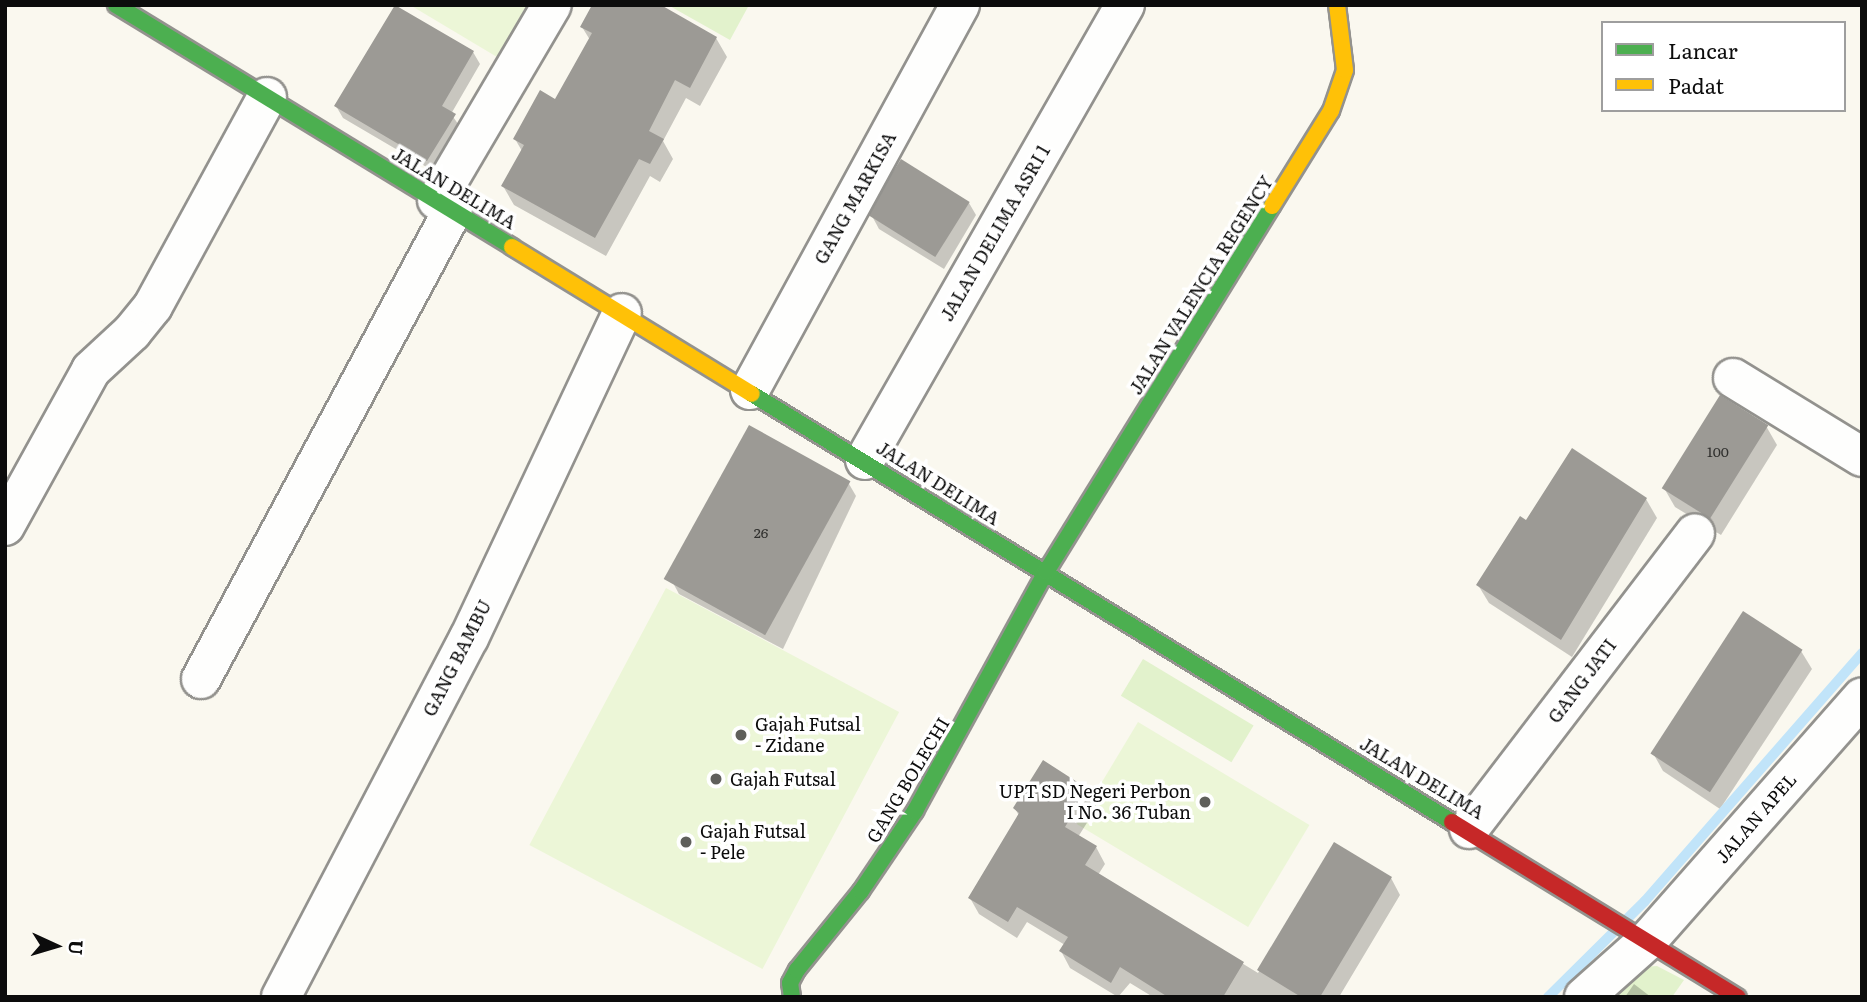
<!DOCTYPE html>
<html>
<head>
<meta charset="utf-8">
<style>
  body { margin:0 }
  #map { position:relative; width:1867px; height:1002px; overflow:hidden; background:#faf8ef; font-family:Literata,serif }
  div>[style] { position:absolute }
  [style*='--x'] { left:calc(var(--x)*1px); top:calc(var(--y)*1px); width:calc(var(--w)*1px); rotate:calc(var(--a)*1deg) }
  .green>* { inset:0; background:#e2f2cc; transform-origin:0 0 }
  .pitch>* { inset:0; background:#ecf6d7; transform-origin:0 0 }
  .shadow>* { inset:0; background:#0003 }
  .stream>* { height:10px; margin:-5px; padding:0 5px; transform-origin:5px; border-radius:5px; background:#c1e4f9 }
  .building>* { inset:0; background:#9c9a95; transform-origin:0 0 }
  .roads { filter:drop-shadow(2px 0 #93928e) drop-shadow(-2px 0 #93928e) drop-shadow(0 2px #93928e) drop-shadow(0 -2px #93928e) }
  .street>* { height:38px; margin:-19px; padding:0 19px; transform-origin:19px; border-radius:19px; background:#fefefd }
  .fast>* { height:16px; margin:-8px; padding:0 8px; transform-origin:8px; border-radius:8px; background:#4caf50 }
  .slow>* { height:16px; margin:-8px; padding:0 8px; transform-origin:8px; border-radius:8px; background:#ffc107 }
  .jam>* { height:16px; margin:-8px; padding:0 8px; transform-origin:8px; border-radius:8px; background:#c62828 }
  .dots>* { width:19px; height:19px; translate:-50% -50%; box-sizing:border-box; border:4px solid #fff; border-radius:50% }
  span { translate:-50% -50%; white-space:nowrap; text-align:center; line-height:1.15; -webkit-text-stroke:7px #fff; paint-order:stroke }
  .number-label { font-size:14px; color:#30302e }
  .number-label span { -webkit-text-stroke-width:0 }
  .street-label { font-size:18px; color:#0c0c0c }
  .poi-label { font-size:18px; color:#0c0c0c }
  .left { translate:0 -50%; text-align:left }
  .right { translate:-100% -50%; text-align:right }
  .frame { position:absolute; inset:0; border:7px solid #0c0c0c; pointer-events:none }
  .legend { position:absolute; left:1601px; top:21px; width:245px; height:91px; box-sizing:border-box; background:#fff; border:2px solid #9e9e9e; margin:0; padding:9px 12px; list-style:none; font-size:21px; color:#0c0c0c }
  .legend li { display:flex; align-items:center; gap:14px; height:35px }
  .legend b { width:35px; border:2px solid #9e9e9e }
  .north { position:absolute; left:21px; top:911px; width:70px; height:70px; -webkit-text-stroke:5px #fff; paint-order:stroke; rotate:94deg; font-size:19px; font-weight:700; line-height:28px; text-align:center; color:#0c0c0c }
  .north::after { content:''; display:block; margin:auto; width:24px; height:32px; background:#0c0c0c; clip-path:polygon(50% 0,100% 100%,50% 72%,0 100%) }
</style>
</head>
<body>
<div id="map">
  <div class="green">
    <i style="clip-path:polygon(668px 5px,749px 5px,730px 40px)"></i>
    <i style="left:1143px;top:659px;width:129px;height:43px;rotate:31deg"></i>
    <i style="clip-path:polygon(1657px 966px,1684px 980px,1672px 997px,1607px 997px,1643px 967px)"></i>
  </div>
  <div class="pitch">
    <i style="clip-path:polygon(410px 5px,527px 5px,497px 57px)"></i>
    <i style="left:666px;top:588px;width:264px;height:291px;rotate:28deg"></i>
    <i style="left:1138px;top:722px;width:200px;height:119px;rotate:31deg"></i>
  </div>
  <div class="shadow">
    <i style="clip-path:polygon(582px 27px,716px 38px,727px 57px,700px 106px,686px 98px,663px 141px,673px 159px,660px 182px,650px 176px,606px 256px,514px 205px,503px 186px,522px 151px,515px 139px,556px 101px,590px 40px)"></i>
    <i style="clip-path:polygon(473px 52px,480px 64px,451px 114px,461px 128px,435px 172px,343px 118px,336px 106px)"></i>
    <i style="clip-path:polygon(969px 203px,976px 215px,944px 269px,879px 229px,872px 216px)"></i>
    <i style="clip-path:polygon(1766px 426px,1777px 445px,1721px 535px,1675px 507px,1664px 488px)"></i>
    <i style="clip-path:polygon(849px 484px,856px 496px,783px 649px,679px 594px,672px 581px)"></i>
    <i style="clip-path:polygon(1646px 499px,1657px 518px,1572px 657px,1489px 603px,1478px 585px,1527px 523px)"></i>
    <i style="clip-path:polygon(1801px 651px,1812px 669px,1720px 809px,1663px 771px,1653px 753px)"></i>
    <i style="clip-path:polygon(1087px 790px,1097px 807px,1078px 837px,1096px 847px,1105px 864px,1098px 875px,1258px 973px,1335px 845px,1391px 878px,1400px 895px,1339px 997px,1153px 997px,1130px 983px,1118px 997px,1070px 968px,1061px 951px,1065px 945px,1027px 922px,1017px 938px,979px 914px,970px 898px,1019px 816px,1015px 808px)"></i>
    <i style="clip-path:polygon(1634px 984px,1651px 997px,1625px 997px)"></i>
  </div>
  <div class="stream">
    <i style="--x:1548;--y:997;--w:136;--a:-44.7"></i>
    <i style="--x:1645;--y:901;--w:330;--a:-48.8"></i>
  </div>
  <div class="building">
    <i style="clip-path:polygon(395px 5px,474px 51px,442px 106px,456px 114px,427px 161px,334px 106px)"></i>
    <i style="clip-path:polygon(592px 5px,661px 5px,717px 37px,690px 88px,675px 80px,649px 131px,664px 139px,650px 164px,639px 159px,595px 238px,501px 186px,524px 145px,513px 139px,540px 90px,555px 99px,592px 33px,580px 27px)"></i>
    <i style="left:901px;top:159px;width:81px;height:65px;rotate:32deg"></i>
    <i style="left:1720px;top:395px;width:57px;height:110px;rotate:32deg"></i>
    <i style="left:749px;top:425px;width:116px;height:176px;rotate:29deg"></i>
    <i style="clip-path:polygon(1572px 448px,1647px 498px,1561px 640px,1476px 585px,1520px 516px,1526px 520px)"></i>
    <i style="left:1743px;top:611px;width:71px;height:170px;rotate:33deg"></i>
    <i style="clip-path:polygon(1043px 760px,1088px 789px,1065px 827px,1097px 846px,1085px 865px,1244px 962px,1223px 997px,1168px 997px,1120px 967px,1111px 983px,1059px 951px,1068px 937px,1017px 907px,1008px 922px,968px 898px,1019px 813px,1013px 808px)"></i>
    <i style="clip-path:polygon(1334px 842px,1392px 877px,1320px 997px,1301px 997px,1257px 970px)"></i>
  </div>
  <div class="roads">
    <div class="street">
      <i style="--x:437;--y:200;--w:226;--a:-59.5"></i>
      <i style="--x:1733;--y:378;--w:151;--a:31.5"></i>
      <i style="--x:750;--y:390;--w:439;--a:-61.4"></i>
      <i style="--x:865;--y:460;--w:524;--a:-60.26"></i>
      <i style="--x:5;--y:526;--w:178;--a:-61.1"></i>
      <i style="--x:91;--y:370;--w:56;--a:-42.8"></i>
      <i style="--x:132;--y:332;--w:33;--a:-51"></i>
      <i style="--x:153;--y:306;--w:238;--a:-61.4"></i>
      <i style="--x:201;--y:679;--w:532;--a:-61.75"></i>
      <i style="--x:1469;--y:829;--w:372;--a:-52.6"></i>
      <i style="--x:281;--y:997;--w:405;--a:-62.4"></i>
      <i style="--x:469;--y:638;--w:359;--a:-64.8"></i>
      <i style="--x:1584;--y:997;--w:87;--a:-41.7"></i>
      <i style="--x:1649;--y:939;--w:322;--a:-48.6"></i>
    </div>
    <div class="fast">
      <i style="--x:116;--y:5;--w:464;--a:31.4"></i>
      <i style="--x:752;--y:394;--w:820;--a:31.44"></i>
      <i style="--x:792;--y:997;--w:14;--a:-98"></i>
      <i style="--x:790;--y:983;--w:15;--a:-62"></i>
      <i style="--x:797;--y:970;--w:102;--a:-51"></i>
      <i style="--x:861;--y:891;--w:97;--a:-56"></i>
      <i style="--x:915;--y:811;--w:273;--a:-61.3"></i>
      <i style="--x:1046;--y:572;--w:430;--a:-58.3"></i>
    </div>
    <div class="slow">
      <i style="--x:1272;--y:206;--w:112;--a:-58.2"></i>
      <i style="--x:1331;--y:111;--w:43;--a:-71.1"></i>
      <i style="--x:1345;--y:70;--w:65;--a:-97"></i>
      <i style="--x:512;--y:247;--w:281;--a:31.5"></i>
    </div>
    <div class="jam">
      <i style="--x:1452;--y:822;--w:335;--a:31.5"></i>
    </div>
  </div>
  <div class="dots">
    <i style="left:741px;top:735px;background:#5f5f5b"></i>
    <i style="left:716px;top:779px;background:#5f5f5b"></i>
    <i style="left:1205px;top:802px;background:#5f5f5b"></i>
    <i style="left:686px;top:842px;background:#5f5f5b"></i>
  </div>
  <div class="number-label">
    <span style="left:1718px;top:451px">100</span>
    <span style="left:761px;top:532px">26</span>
  </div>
  <div class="street-label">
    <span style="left:454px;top:188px;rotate:31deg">JALAN DELIMA</span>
    <span style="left:855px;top:198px;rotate:-61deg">GANG MARKISA</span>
    <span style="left:995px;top:233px;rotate:-60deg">JALAN DELIMA ASRI 1</span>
    <span style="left:1201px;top:285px;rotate:-58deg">JALAN VALENCIA REGENCY</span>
    <span style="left:938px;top:483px;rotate:32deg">JALAN DELIMA</span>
    <span style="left:457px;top:658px;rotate:-63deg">GANG BAMBU</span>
    <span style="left:1582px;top:681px;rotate:-53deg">GANG JATI</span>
    <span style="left:1422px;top:778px;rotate:31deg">JALAN DELIMA</span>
    <span style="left:908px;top:780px;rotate:-59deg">GANG BOLECHI</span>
    <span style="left:1756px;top:818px;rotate:-49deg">JALAN APEL</span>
  </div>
  <div class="poi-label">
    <span class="left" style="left:755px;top:735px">Gajah Futsal<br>- Zidane</span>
    <span class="left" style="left:730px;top:779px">Gajah Futsal</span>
    <span class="right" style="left:1191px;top:802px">UPT SD Negeri Perbon<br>I No. 36 Tuban</span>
    <span class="left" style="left:700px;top:842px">Gajah Futsal<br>- Pele</span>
  </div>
  <div class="frame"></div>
  <ul class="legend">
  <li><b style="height:9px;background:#4caf50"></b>Lancar</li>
  <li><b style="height:9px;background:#ffc107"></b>Padat</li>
  </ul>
  <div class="north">U</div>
</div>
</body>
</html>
